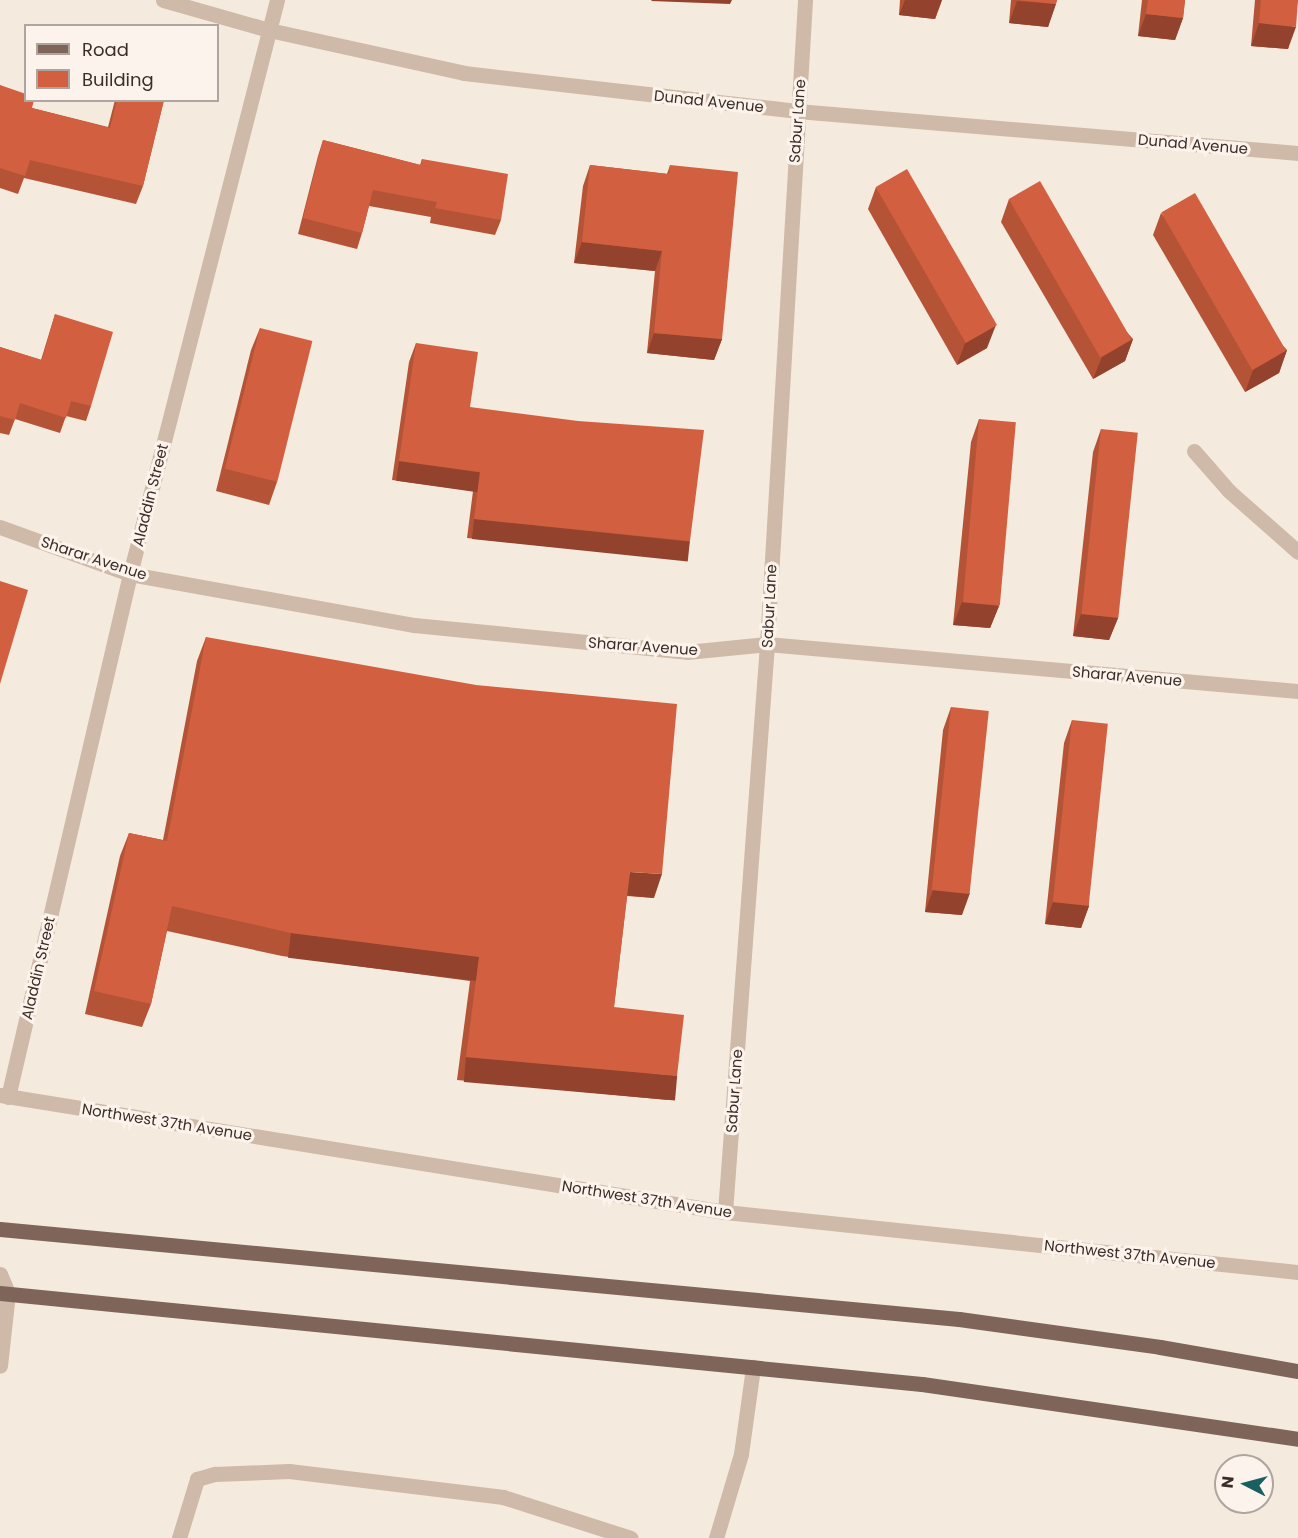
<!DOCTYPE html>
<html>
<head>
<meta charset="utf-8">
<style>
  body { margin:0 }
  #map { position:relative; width:1298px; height:1538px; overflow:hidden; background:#f5eade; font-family:Poppins,sans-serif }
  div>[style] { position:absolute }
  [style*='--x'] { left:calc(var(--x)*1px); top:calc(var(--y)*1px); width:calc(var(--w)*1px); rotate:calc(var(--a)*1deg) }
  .minor>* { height:15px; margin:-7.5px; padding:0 7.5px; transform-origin:7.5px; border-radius:7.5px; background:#cfb9a8 }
  .major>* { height:15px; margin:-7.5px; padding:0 7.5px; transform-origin:7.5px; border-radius:7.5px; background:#7f6559 }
  .wall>* { inset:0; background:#b55337 }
  .shaded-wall>* { inset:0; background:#93432d; transform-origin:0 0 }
  .building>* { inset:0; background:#d26040; transform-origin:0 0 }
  span { translate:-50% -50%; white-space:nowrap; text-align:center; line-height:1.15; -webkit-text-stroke:6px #fcf4ec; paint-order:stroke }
  .street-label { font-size:15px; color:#3b2e29 }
  .legend { position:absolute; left:24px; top:24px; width:195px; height:78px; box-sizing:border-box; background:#fcf4ec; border:2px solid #afa59e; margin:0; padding:8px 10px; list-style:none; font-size:18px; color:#3b2e29 }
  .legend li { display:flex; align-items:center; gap:12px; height:30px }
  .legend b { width:30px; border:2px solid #afa59e }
  .north { position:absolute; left:1214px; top:1454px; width:60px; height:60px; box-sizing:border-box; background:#fcf4ec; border:2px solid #afa59e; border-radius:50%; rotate:276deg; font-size:16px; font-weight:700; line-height:24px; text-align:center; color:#3b2e29 }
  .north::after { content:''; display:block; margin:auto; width:21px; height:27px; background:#1a5f62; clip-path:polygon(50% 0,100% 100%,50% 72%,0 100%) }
</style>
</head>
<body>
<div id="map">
  <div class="minor">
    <i style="--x:163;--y:0;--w:110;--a:15.8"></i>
    <i style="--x:269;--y:30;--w:200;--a:12.4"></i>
    <i style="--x:464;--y:73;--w:335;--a:6.5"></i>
    <i style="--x:797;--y:111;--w:503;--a:4.79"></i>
    <i style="--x:1194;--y:451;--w:53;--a:48.8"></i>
    <i style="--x:1229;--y:491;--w:92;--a:41.5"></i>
    <i style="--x:0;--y:527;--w:138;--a:19.9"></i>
    <i style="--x:130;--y:574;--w:289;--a:10.2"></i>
    <i style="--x:414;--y:625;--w:274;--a:5.6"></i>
    <i style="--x:687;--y:652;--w:80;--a:-5.7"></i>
    <i style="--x:767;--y:644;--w:533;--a:5.06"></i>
    <i style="--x:0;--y:1095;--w:734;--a:9.17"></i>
    <i style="--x:725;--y:1212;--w:576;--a:5.98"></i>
    <i style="--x:8;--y:1097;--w:537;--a:-76.87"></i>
    <i style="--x:130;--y:574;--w:593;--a:-75.64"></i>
    <i style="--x:725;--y:1212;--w:570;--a:-85.77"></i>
    <i style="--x:767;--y:644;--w:645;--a:-86.62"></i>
    <i style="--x:0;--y:1274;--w:21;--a:67"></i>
    <i style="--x:8;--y:1293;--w:73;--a:96.3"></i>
    <i style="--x:179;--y:1538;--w:62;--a:-73"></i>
    <i style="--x:197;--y:1479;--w:19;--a:-16"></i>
    <i style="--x:215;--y:1474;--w:74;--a:-2.3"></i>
    <i style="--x:289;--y:1471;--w:216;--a:6.9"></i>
    <i style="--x:503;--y:1497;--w:134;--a:17.8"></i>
    <i style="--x:716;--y:1538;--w:88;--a:-73.4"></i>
    <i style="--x:741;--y:1454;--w:88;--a:-82.1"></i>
  </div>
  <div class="major">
    <i style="--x:0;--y:1229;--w:963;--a:5.36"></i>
    <i style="--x:959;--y:1319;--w:203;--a:7.9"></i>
    <i style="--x:1160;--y:1347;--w:140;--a:9.9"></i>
    <i style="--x:0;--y:1293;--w:926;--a:5.64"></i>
    <i style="--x:922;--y:1384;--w:380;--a:8.3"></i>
  </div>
  <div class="wall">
    <i style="clip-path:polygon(900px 0,942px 0,935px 19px,899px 15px)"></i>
    <i style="clip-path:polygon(1011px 0,1057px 0,1048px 27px,1009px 23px)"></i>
    <i style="clip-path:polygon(1142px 0,1185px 0,1183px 18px,1175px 40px,1138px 36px)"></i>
    <i style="clip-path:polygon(1255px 0,1298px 0,1288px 49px,1251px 46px)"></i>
    <i style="clip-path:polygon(0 85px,32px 108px,108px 127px,115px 100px,164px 100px,143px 186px,136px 204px,24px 178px,18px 194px,0 188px)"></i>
    <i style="clip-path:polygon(323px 140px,420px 165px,422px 159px,501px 220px,495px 235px,430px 223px,431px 217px,369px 206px,362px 233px,357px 249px,298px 234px,318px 156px)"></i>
    <i style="clip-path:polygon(590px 165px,667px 174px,670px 165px,722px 339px,714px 360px,647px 353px,655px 271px,574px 263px,583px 186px)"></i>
    <i style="clip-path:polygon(876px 187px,987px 348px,957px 365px,868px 209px)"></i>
    <i style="clip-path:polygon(1009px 199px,1133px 339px,1125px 361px,1093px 379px,1001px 222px)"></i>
    <i style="clip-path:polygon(1161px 213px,1287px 350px,1279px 373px,1245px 392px,1153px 235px)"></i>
    <i style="clip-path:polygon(55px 314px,91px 406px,86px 421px,66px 416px,60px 433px,15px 419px,9px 435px,0 433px,0 347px,41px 360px)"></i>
    <i style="clip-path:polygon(260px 328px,277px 482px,269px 505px,216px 491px,251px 350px)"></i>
    <i style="clip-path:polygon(416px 343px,470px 407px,690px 541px,683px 560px,467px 538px,473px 491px,392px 480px,409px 362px)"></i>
    <i style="clip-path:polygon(979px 419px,999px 606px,990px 628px,953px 625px,971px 442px)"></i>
    <i style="clip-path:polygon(1101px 429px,1118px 618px,1109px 640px,1073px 636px,1093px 452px)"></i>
    <i style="clip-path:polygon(206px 637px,654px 898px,627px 896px,614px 1007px,668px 1100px,457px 1080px,470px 981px,282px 956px,167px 931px,151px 1004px,142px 1027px,85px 1014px,120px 856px,129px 833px,163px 840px,197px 661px)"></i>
    <i style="clip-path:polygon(951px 707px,962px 915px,925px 912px,943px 730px)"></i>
    <i style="clip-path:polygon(1072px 720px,1089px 906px,1081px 928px,1045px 924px,1064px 743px)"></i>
  </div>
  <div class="shaded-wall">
    <i style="clip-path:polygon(652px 0,732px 0,730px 4px,651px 1px)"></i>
    <i style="clip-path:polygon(905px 0,942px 0,935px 19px,899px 15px)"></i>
    <i style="clip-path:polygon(1017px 1px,1056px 4px,1048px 27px,1009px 23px)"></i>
    <i style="clip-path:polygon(1146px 14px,1183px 18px,1175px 40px,1138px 36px)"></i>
    <i style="clip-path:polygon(1259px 23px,1296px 27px,1288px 49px,1251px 46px)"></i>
    <i style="clip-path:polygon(582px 242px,662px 251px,655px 271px,574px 263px)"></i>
    <i style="clip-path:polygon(996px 325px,987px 348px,957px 365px,965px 343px)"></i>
    <i style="clip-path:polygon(654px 333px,722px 339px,714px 360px,647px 353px)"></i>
    <i style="clip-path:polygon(1133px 339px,1125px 361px,1093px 379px,1102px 357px)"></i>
    <i style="clip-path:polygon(1287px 350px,1279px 373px,1245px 392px,1253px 370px)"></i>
    <i style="left:399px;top:461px;width:82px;height:20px;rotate:8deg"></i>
    <i style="left:474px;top:519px;width:217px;height:20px;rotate:6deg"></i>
    <i style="clip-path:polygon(962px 602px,999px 606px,990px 628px,953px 625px)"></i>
    <i style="clip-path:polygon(1081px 614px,1118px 618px,1109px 640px,1073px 636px)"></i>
    <i style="clip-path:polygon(630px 872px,662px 874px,654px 898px,622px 895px)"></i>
    <i style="clip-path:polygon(933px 890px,970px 893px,962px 915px,925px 912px)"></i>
    <i style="clip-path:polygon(1053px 902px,1089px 906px,1081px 928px,1045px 924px)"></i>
    <i style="left:291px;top:933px;width:190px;height:25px;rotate:7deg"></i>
    <i style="left:466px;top:1057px;width:212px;height:25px;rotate:5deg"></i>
  </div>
  <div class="building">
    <i style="clip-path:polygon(1017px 0,1057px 0,1056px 4px)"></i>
    <i style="clip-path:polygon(1148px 0,1185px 0,1183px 18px,1146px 14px)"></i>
    <i style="clip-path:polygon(1261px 0,1298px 0,1296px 27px,1259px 23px)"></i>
    <i style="clip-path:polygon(0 85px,26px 94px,26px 100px,34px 100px,32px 108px,110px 128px,117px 100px,164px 100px,143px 186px,30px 160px,25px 176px,0 168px)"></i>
    <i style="clip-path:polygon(323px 140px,421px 165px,422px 159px,508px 174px,501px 220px,435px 208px,437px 202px,373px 190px,362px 233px,303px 218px)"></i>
    <i style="clip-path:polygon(590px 165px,669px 174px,670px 165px,738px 172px,722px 339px,654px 333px,662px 251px,582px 242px)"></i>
    <i style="left:907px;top:169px;width:180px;height:36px;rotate:60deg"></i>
    <i style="left:1040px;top:181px;width:183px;height:36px;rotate:60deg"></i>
    <i style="left:1195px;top:193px;width:182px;height:39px;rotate:60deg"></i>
    <i style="clip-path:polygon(55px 314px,113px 332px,91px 406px,71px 401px,66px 418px,20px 403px,15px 420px,0 416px,0 347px,42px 360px)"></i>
    <i style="left:260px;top:328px;width:54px;height:145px;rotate:14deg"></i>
    <i style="clip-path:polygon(416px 343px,478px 352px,470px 407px,578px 421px,704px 430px,690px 541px,474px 519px,480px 472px,399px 461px)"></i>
    <i style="left:979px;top:419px;width:37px;height:184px;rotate:5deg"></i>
    <i style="left:1101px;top:429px;width:37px;height:186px;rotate:6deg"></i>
    <i style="clip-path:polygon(0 581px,28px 590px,0 684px)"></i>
    <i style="clip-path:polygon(206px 637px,476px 685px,677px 704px,662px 874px,630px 872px,614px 1007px,684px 1015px,677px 1076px,466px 1057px,479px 957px,291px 933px,172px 906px,151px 1004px,94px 991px,129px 833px,167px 841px)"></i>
    <i style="left:951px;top:707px;width:38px;height:184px;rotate:6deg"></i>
    <i style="left:1072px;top:720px;width:36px;height:183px;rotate:6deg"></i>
  </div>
  <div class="street-label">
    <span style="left:709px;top:101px;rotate:6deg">Dunad Avenue</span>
    <span style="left:797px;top:121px;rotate:-86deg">Sabur Lane</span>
    <span style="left:1193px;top:144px;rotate:5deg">Dunad Avenue</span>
    <span style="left:150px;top:495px;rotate:-76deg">Aladdin Street</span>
    <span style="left:94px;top:558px;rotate:18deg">Sharar Avenue</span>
    <span style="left:769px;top:606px;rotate:-87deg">Sabur Lane</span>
    <span style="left:643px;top:646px;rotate:4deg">Sharar Avenue</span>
    <span style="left:1127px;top:676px;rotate:5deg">Sharar Avenue</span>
    <span style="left:38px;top:968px;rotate:-77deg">Aladdin Street</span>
    <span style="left:734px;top:1091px;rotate:-86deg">Sabur Lane</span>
    <span style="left:167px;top:1122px;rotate:9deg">Northwest 37th Avenue</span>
    <span style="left:647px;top:1199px;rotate:9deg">Northwest 37th Avenue</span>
    <span style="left:1130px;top:1254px;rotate:6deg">Northwest 37th Avenue</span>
  </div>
  <ul class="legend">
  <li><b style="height:8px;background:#7f6559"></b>Road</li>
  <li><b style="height:16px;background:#d26040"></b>Building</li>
  </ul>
  <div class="north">N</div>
</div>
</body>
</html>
